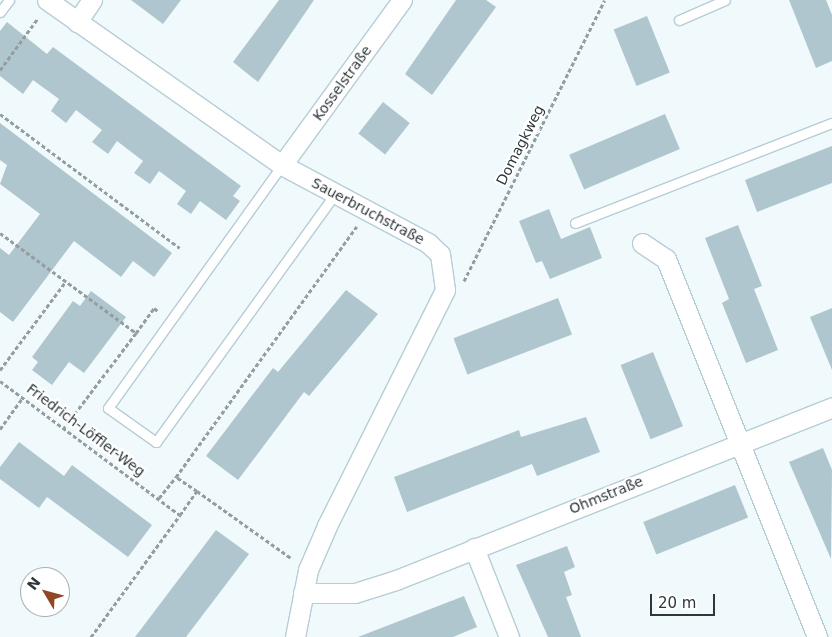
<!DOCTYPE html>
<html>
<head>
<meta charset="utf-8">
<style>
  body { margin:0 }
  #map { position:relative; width:832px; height:637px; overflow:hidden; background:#f0f9fc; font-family:"DejaVu Sans",sans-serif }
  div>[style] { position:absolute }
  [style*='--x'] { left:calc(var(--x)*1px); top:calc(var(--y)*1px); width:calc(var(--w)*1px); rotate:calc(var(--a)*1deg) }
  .building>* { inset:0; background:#b0c6ce; transform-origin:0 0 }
  .path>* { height:3px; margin-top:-1.5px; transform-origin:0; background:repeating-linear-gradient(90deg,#949da0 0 4px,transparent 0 6.5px) }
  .roads { filter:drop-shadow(1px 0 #b7cdd6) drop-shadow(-1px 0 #b7cdd6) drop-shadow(0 1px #b7cdd6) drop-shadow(0 -1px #b7cdd6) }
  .lane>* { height:9px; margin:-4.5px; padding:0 4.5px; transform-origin:4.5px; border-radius:4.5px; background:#fff }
  .street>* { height:19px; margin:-9.5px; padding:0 9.5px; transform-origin:9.5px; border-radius:9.5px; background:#fff }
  span { translate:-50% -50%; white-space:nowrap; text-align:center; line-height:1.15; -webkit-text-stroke:4.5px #fff; paint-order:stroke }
  .street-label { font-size:14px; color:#2e373a }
  .north { position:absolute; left:20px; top:567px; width:50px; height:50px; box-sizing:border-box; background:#fff; border:1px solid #abafb0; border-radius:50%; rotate:307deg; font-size:14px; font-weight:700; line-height:20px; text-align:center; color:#2e373a }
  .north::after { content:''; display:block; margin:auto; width:18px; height:22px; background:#8f4726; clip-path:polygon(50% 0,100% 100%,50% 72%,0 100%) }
  .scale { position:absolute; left:650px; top:594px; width:65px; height:22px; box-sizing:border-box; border:2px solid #2e373a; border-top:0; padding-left:6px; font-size:15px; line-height:18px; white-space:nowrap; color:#2e373a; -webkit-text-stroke:4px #fff; paint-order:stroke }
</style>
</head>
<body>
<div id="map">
  <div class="building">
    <i style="clip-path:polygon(131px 0,181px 0,163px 24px)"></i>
    <i style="clip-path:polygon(279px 0,314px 0,258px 82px,233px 62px)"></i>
    <i style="clip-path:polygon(456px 0,486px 0,496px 7px,432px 95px,405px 74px)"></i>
    <i style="clip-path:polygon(789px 0,826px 0,832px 15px,832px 61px,816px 68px)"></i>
    <i style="left:647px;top:16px;width:61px;height:36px;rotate:68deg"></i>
    <i style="clip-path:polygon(7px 22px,47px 54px,53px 47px,241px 186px,233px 196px,240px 201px,226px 220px,200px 201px,191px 214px,177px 204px,186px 191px,159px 171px,150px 184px,134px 173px,143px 161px,117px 141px,108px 154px,92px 142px,102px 130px,76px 110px,66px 123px,51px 111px,59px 99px,33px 80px,23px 94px,0 76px,0 31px)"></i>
    <i style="left:383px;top:102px;width:34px;height:40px;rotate:38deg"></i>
    <i style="left:665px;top:114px;width:38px;height:104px;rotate:67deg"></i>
    <i style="clip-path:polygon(0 123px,172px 253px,154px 277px,133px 261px,121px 277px,74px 241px,13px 322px,0 312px,0 248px,9px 255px,40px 214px,0 184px,7px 165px,0 160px)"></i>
    <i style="clip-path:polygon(832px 146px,832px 183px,757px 212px,745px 180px)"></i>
    <i style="clip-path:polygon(549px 209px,561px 239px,590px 227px,602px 258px,550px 279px,542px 261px,536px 263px,519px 221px)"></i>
    <i style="clip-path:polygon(738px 225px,762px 286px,754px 289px,778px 350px,746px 363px,722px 303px,729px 299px,705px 238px)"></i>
    <i style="clip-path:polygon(346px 290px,378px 314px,309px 396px,304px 392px,238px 480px,206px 456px,273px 368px,278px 372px)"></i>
    <i style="clip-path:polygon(91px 291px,126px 317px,84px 373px,69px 362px,52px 385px,32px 370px,38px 362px,32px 357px,73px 301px,80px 306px)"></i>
    <i style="left:558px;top:298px;width:39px;height:112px;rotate:69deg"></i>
    <i style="clip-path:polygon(832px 308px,832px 370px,810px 317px)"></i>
    <i style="left:653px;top:352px;width:80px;height:35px;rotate:68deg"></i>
    <i style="clip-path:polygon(586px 417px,600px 452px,537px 476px,532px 464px,407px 512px,394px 477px,519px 430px,521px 437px)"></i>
    <i style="clip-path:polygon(19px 442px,64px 476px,72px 465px,152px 525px,128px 557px,47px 497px,39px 508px,0 479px,0 467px)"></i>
    <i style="clip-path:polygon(823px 448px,832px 470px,831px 559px,789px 462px)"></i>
    <i style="left:735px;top:485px;width:35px;height:99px;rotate:68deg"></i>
    <i style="clip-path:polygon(216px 530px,249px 554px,186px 637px,135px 637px)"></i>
    <i style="clip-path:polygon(567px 546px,575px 567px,564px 572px,572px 595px,566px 597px,581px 637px,548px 637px,516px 565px)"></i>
    <i style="clip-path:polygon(464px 596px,477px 627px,453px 637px,358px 637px)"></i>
  </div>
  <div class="path">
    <i style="--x:0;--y:70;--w:64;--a:-53.8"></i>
    <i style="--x:0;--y:114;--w:224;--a:36.7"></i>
    <i style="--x:0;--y:233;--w:169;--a:36.3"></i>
    <i style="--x:136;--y:333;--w:119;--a:127.2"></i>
    <i style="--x:464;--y:281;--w:314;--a:-63.4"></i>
    <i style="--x:136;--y:333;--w:31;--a:-54"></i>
    <i style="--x:154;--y:308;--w:6;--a:39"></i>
    <i style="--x:0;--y:370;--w:111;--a:-53.4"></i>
    <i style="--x:0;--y:381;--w:224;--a:36.7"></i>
    <i style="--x:180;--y:515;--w:29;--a:-55"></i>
    <i style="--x:197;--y:491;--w:115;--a:35.5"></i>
    <i style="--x:0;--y:429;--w:39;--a:-54"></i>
    <i style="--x:197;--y:491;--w:25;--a:-146"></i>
    <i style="--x:176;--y:477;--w:309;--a:-54.2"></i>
    <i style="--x:159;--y:498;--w:27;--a:-51"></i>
    <i style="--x:91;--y:637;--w:151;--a:-53.9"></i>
  </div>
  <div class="roads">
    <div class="lane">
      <i style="--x:0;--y:12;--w:15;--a:-53"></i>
      <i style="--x:679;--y:20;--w:50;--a:-23.5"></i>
      <i style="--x:282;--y:165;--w:299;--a:125.6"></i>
      <i style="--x:108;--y:408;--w:59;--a:35.3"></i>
      <i style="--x:156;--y:442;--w:306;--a:-54.2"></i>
      <i style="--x:575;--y:223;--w:276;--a:-21.3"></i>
    </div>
    <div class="street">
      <i style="--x:47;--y:0;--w:287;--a:35.1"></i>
      <i style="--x:282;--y:165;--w:166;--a:28.1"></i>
      <i style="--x:428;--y:243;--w:16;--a:43"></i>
      <i style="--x:440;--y:254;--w:36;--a:82"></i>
      <i style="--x:445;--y:290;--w:264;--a:116.6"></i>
      <i style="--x:327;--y:526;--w:48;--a:113.4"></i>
      <i style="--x:308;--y:570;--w:68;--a:101"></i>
      <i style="--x:77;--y:22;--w:27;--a:-56"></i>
      <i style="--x:282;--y:165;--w:204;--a:-54"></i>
      <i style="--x:642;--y:243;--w:29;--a:34"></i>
      <i style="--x:666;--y:259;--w:407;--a:68.2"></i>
      <i style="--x:474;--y:548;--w:96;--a:68.5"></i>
      <i style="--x:303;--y:593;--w:52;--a:0"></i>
      <i style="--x:355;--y:593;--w:43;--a:-17.6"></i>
      <i style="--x:396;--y:580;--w:469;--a:-21.6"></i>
    </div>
  </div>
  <div class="street-label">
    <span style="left:342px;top:83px;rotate:-54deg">Kosselstraße</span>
    <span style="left:520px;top:145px;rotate:-63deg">Domagkweg</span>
    <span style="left:368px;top:211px;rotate:28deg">Sauerbruchstraße</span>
    <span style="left:86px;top:430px;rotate:37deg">Friedrich-Löffler-Weg</span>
    <span style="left:606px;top:495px;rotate:-22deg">Ohmstraße</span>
  </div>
  <div class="north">N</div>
  <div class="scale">20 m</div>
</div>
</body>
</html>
